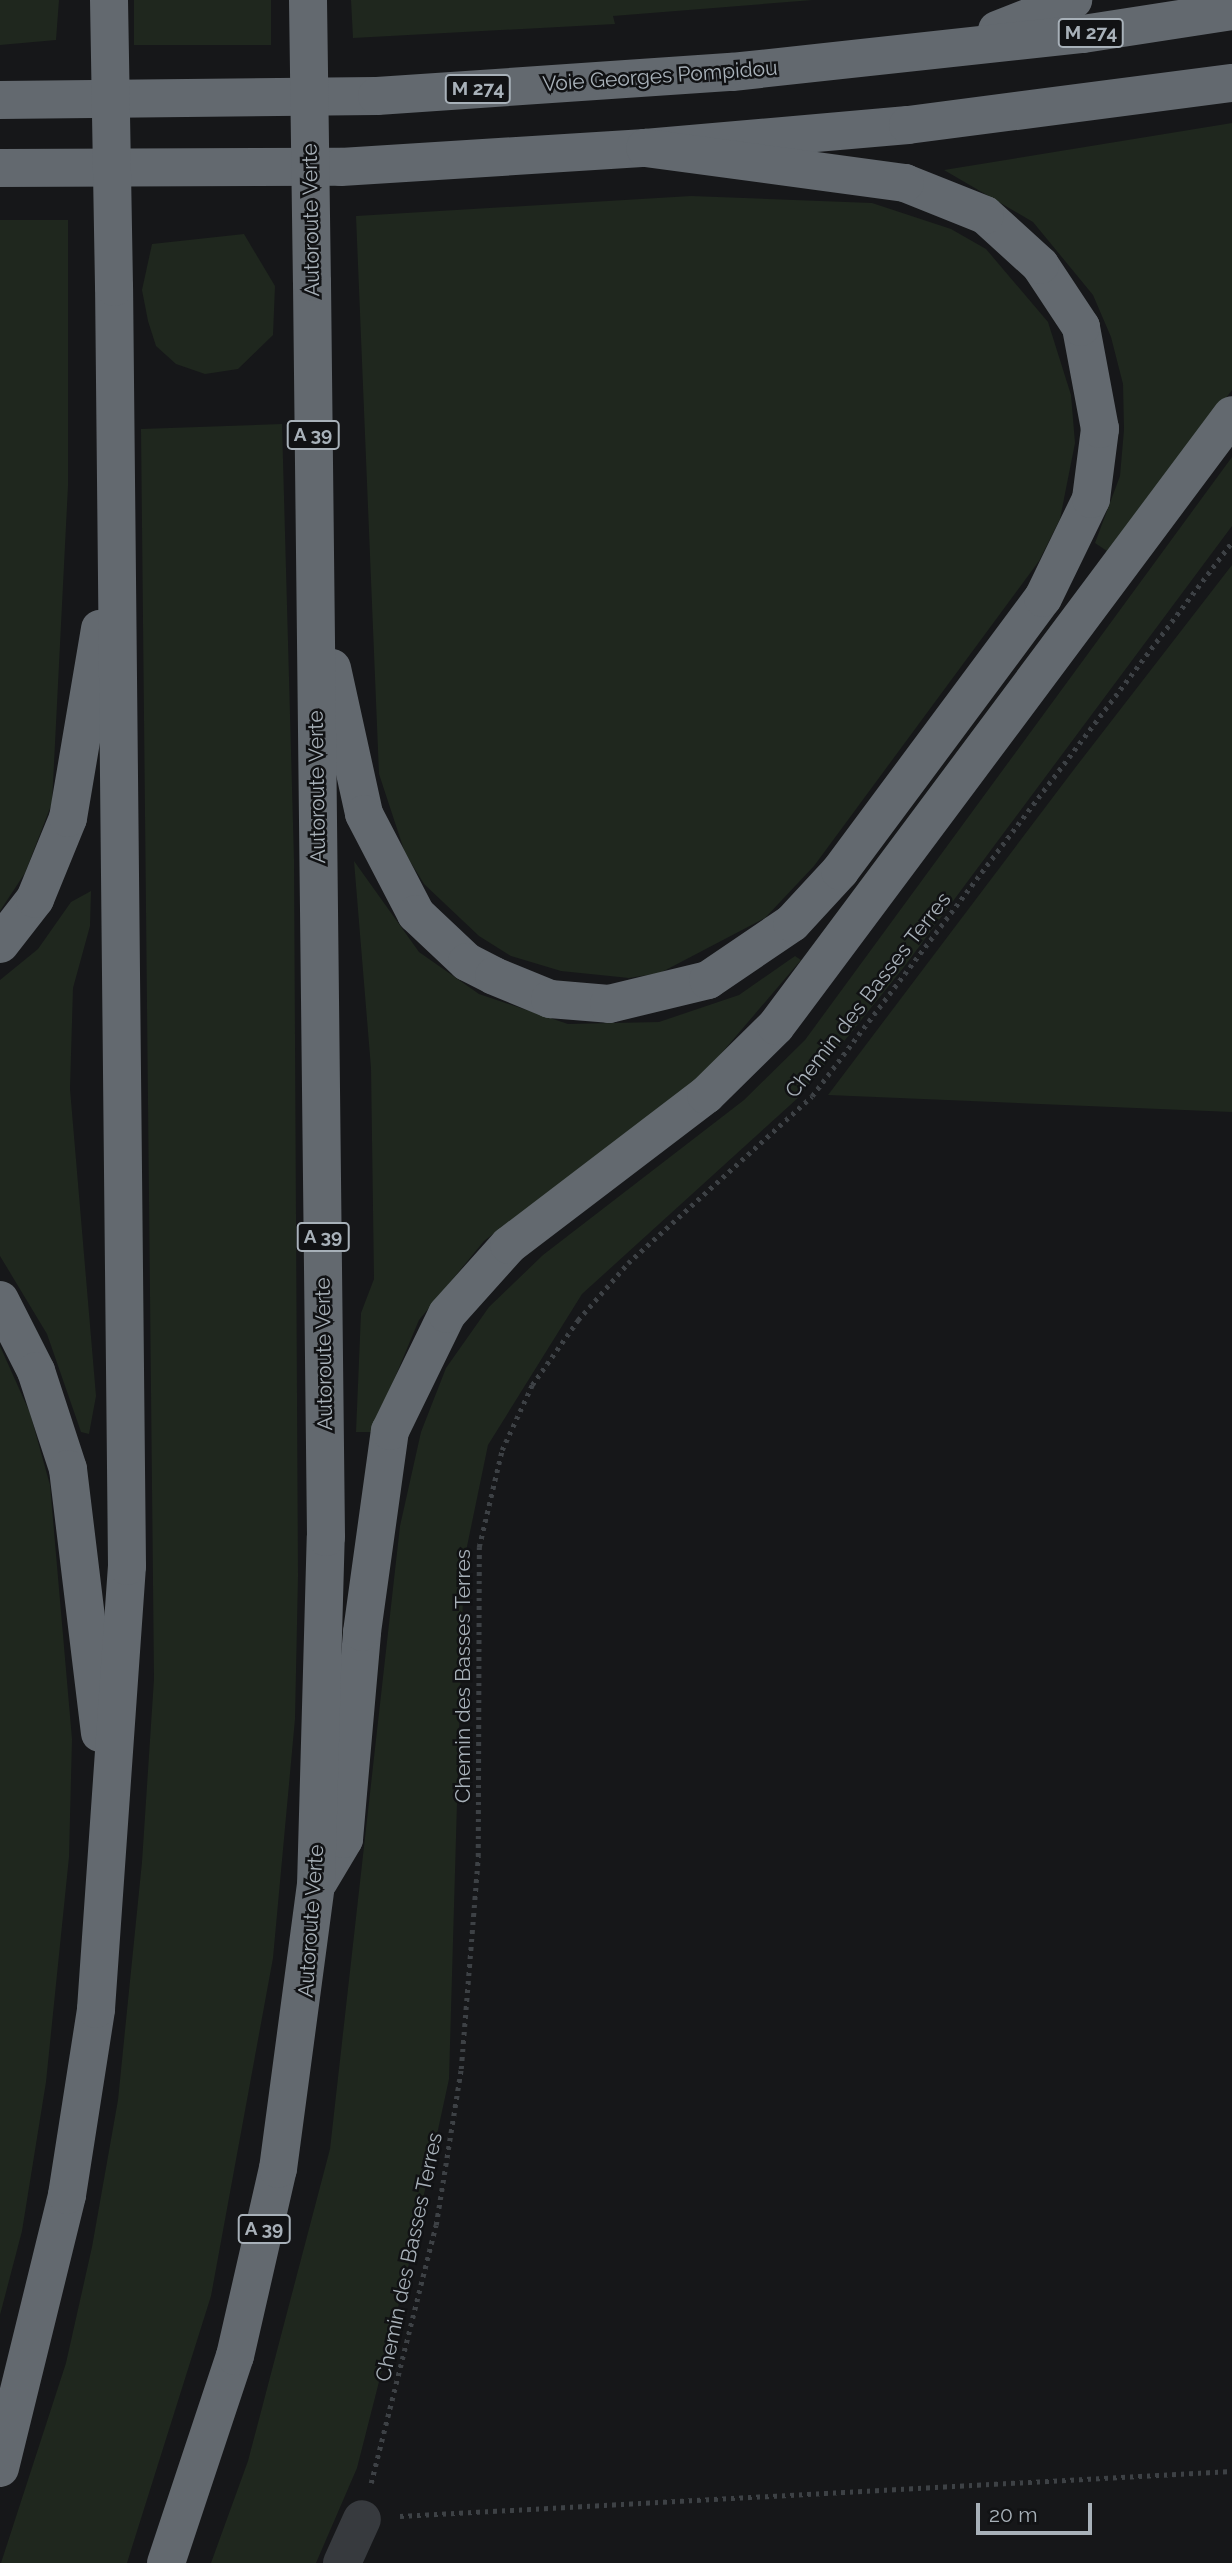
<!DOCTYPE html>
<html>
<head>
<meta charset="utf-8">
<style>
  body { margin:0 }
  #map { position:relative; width:1232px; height:2563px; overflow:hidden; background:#161719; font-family:Raleway,sans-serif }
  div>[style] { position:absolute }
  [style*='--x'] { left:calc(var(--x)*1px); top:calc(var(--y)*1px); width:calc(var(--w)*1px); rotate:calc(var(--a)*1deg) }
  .green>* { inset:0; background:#1f271e; transform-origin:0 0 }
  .path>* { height:4.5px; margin-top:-2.25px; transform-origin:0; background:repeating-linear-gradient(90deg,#3d4145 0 3.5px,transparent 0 8.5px) }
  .street>* { height:38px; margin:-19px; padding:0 19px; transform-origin:19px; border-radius:19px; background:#373a3e }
  .highway>* { height:38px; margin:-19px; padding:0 19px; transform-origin:19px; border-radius:19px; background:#63696f }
  .highway-bridge>* { height:38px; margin:-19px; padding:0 19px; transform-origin:19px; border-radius:19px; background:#63696f }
  span { translate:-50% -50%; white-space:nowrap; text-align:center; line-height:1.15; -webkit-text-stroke:5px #111214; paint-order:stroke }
  .shield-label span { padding:2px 5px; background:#111214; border:2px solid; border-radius:5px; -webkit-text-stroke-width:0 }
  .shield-label { font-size:19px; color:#a8b1b9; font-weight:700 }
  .street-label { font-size:21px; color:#a8b1b9 }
  .scale { position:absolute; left:976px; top:2503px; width:116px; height:32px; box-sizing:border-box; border:4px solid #a8b1b9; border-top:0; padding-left:9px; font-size:21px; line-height:24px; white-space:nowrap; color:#a8b1b9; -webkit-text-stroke:5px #111214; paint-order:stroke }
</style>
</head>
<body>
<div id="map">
  <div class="green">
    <i style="clip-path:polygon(0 0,59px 0,56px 40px,0 45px)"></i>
    <i style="left:134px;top:0;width:137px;height:45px"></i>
    <i style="clip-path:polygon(351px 0,813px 0,613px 16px,615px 24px,353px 38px)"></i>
    <i style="clip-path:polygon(1232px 123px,1232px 390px,1110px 553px,1095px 543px,1120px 476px,1124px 430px,1123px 384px,1111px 337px,1093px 295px,1033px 222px,944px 170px)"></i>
    <i style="clip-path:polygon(691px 196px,872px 203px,951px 229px,986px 249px,1048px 322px,1071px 395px,1075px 443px,1060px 519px,1039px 561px,814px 866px,765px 918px,660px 973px,629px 978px,561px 971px,511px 956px,479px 936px,424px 884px,405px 853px,379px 774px,356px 216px)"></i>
    <i style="clip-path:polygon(0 220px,68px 220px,68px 486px,52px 803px,25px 873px,0 911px)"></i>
    <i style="clip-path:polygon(244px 234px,275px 286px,273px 335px,238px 369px,205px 374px,176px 364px,156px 346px,148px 321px,142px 290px,152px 244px)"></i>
    <i style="clip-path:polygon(282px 424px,294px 860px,298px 1576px,295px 1719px,273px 1958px,211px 2296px,127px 2563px,1px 2563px,66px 2363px,92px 2247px,118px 2100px,142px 1862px,154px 1679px,141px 429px)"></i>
    <i style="clip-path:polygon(1232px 457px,1232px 526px,904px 967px,799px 1097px,582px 1294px,488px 1445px,464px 1561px,449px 2079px,408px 2268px,357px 2468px,316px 2563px,211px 2563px,248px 2461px,330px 2149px,400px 1526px,421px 1432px,446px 1368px,489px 1307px,543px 1255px,744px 1100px,805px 1040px)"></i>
    <i style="clip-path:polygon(1232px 565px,1232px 1112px,828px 1095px,1075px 768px)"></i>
    <i style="clip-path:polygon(354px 861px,419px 952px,479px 994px,568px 1024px,659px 1022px,739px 995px,795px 956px,801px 960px,702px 1076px,484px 1241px,419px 1320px,372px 1432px,356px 1432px,361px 1313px,374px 1279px,371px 1068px)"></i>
    <i style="clip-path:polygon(91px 891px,90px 926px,73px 988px,70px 1089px,96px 1396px,89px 1434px,81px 1432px,47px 1334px,0 1256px,0 980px,38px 949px,71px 902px)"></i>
    <i style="clip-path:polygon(0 1346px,30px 1413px,50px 1485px,72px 1739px,69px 1857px,46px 2082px,22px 2231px,0 2315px)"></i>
  </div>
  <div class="path">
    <i style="--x:371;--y:2483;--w:266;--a:-75.9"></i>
    <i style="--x:436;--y:2225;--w:158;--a:-80.9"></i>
    <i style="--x:461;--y:2069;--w:214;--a:-85.4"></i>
    <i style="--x:478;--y:1856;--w:309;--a:-89.8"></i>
    <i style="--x:479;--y:1547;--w:100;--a:-76.7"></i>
    <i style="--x:502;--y:1450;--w:72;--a:-65.2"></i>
    <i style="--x:532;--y:1385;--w:80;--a:-54.7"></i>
    <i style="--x:578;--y:1320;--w:76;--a:-48.7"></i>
    <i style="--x:628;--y:1263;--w:248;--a:-42.2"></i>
    <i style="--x:812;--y:1096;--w:695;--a:-52.83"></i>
    <i style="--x:400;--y:2516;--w:833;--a:-3.1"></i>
  </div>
  <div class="street">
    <i style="--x:342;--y:2563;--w:48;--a:-65.6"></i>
  </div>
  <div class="highway">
    <i style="--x:997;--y:30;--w:82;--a:-21.5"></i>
    <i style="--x:0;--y:100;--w:377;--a:-0.6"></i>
    <i style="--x:377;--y:96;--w:356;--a:-3.9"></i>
    <i style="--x:732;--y:72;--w:353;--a:-6.2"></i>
    <i style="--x:1083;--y:34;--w:151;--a:-8.8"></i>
    <i style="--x:0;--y:168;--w:341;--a:-0.2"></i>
    <i style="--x:341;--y:167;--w:305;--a:-3.6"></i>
    <i style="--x:645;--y:148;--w:264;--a:-5"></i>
    <i style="--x:908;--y:125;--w:327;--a:-7.4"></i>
    <i style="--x:332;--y:668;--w:149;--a:77.6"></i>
    <i style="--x:364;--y:814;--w:113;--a:62.5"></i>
    <i style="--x:416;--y:914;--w:70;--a:43.3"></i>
    <i style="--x:467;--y:962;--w:30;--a:27"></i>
    <i style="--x:494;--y:976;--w:61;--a:22.3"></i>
    <i style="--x:550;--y:999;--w:59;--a:4.8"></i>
    <i style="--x:609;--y:1004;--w:102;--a:-13.6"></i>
    <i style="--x:708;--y:980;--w:102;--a:-34.2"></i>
    <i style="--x:792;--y:923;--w:71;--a:-47.3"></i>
    <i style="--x:840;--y:871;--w:340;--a:-53.4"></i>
    <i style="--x:1043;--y:598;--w:110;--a:-64.1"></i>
    <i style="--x:1091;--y:499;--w:71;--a:-82.7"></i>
    <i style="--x:1100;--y:429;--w:104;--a:-100.6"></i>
    <i style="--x:1081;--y:327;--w:74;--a:-123.5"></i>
    <i style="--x:1040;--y:265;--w:74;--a:-137.7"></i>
    <i style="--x:985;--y:215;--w:86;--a:-158.2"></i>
    <i style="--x:905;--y:183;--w:262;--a:-172.3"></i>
    <i style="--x:0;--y:944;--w:57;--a:-52.1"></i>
    <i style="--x:35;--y:899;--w:87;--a:-67.8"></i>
    <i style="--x:68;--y:818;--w:192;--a:-80.4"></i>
    <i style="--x:0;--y:1300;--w:80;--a:63.1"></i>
    <i style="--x:36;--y:1371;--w:103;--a:71.9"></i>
    <i style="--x:68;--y:1469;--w:266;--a:83.1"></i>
    <i style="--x:319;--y:1881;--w:49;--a:-59.2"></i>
    <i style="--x:344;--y:1839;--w:208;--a:-85"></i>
    <i style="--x:362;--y:1632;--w:203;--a:-82.1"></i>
    <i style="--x:390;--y:1431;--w:130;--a:-64"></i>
    <i style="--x:447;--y:1314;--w:93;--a:-48.1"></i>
    <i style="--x:509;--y:1245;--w:248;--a:-37.3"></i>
    <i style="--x:706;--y:1095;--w:98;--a:-44.6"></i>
    <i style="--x:776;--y:1026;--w:762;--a:-53.27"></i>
    <i style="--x:0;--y:2468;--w:281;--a:-76.2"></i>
    <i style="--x:67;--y:2195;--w:188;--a:-81.1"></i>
    <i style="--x:96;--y:2009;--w:444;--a:-86"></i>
    <i style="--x:127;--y:1566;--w:1279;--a:-90.58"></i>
    <i style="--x:166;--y:2563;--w:218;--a:-71.6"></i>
    <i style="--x:235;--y:2356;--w:192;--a:-77.1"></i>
    <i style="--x:278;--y:2169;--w:286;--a:-82.4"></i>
    <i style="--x:316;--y:1886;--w:349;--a:-88.4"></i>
    <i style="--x:326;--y:1537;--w:1255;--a:-90.64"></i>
  </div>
  <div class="highway-bridge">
    <i style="--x:109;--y:0;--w:287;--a:89"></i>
    <i style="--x:308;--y:0;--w:282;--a:89.2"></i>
  </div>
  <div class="shield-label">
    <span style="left:1091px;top:33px">M 274</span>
    <span style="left:478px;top:89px">M 274</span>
    <span style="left:313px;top:435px">A 39</span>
    <span style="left:323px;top:1237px">A 39</span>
    <span style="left:264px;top:2229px">A 39</span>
  </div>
  <div class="street-label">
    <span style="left:660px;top:76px;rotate:-4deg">Voie Georges Pompidou</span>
    <span style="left:311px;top:220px;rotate:-91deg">Autoroute Verte</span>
    <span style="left:317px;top:787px;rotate:-91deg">Autoroute Verte</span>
    <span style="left:868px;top:995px;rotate:-52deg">Chemin des Basses Terres</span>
    <span style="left:324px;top:1354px;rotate:-91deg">Autoroute Verte</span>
    <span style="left:463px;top:1676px;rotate:-90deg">Chemin des Basses Terres</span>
    <span style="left:311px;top:1921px;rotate:-86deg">Autoroute Verte</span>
    <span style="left:409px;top:2257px;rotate:-78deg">Chemin des Basses Terres</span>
  </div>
  <div class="scale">20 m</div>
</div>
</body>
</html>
